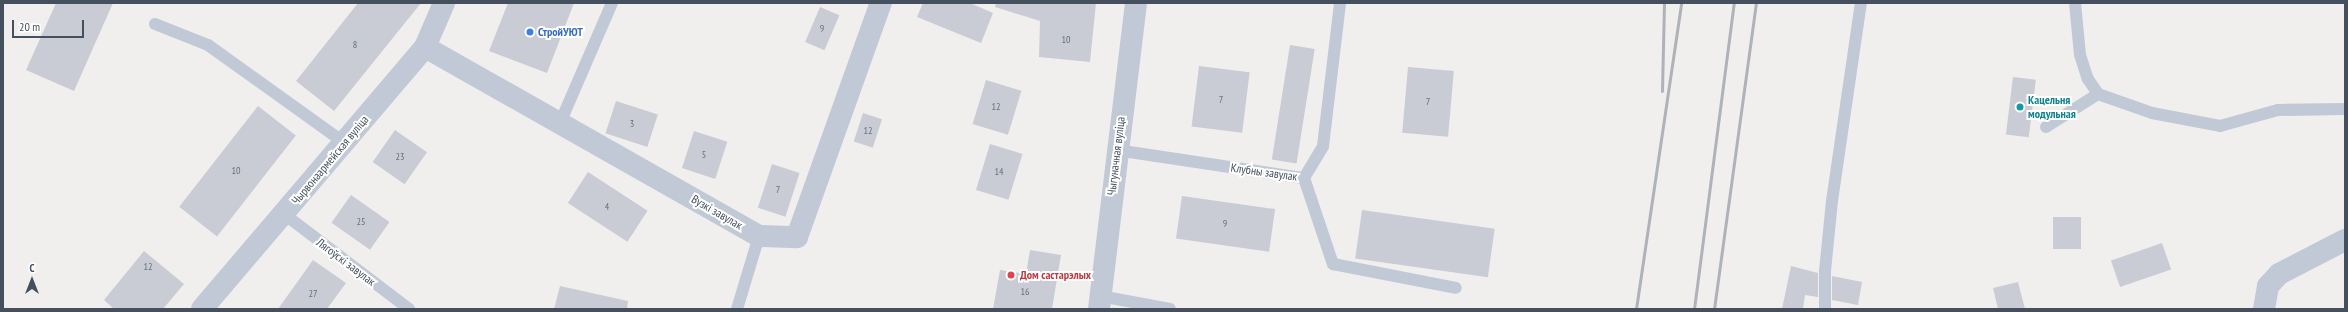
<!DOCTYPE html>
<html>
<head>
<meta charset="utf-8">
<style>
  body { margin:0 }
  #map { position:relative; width:2348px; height:312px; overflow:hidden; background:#f1eeee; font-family:"PT Sans Narrow",sans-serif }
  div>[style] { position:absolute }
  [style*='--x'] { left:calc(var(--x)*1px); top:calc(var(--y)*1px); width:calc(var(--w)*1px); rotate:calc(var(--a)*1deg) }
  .building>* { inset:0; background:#c9ccd4; transform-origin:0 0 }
  .service>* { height:12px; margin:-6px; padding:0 6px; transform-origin:6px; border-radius:6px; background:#c0c9d5 }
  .minor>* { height:22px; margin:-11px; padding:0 11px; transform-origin:11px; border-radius:11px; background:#c0c9d5 }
  .tertiary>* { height:22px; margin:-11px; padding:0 11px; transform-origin:11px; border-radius:11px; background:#c0c9d5 }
  .rail>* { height:3px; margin:-1.5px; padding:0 1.5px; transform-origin:1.5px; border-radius:1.5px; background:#afb3b9 }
  .dots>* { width:11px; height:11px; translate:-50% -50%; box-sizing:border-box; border:2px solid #fff; border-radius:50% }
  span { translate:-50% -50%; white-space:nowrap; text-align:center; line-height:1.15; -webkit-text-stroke:4px #fff; paint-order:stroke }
  .number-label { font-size:10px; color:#656f7c }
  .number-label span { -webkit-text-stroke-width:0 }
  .shop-label { font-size:12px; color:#366cbe; font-weight:700 }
  .left { translate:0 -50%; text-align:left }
  .culture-label { font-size:12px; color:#0d838f; font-weight:700 }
  .street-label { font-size:12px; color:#44505e }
  .health-label { font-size:12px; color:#be3a42; font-weight:700 }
  .frame { position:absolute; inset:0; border:4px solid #44505e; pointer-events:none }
  .north { position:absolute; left:12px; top:260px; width:40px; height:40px; -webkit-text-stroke:3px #fff; paint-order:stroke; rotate:0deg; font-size:11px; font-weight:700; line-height:16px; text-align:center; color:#44505e }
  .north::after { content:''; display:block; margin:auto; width:14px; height:18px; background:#44505e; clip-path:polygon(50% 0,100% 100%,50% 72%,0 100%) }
  .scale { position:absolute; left:12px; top:20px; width:72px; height:18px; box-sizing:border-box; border:2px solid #44505e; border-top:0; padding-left:5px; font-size:12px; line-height:14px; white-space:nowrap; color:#44505e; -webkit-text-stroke:3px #fff; paint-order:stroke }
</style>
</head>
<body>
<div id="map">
  <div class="building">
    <i style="clip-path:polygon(56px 3px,113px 3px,74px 91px,26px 70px)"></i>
    <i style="clip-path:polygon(358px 3px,421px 3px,334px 111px,296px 81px)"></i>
    <i style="clip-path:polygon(508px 3px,574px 3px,547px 73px,489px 51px)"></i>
    <i style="clip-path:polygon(923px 3px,970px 3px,993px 13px,981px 43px,917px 17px)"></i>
    <i style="clip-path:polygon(996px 3px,1096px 3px,1090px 62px,1039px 57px,1040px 21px,995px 7px)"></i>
    <i style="left:820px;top:7px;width:21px;height:38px;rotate:23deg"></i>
    <i style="left:1290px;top:45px;width:25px;height:116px;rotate:9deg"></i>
    <i style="left:1199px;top:66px;width:51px;height:61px;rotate:7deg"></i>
    <i style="left:1408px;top:67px;width:46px;height:66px;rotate:5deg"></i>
    <i style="left:2013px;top:77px;width:23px;height:58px;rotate:7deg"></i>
    <i style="left:986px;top:80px;width:37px;height:46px;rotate:17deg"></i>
    <i style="left:616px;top:101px;width:44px;height:34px;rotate:18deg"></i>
    <i style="left:258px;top:106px;width:48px;height:128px;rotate:38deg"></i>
    <i style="left:863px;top:113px;width:20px;height:30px;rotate:18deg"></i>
    <i style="left:395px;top:130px;width:39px;height:39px;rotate:35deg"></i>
    <i style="left:694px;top:131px;width:35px;height:39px;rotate:18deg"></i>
    <i style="left:990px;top:144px;width:34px;height:48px;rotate:17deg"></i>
    <i style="left:772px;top:164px;width:29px;height:46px;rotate:18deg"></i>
    <i style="left:588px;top:172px;width:71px;height:37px;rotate:33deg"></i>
    <i style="left:351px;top:195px;width:47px;height:34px;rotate:35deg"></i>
    <i style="left:1182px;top:196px;width:94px;height:43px;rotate:8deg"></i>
    <i style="left:1362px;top:210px;width:134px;height:49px;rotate:8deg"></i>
    <i style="left:2053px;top:217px;width:28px;height:32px"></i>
    <i style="left:2162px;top:243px;width:28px;height:54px;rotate:71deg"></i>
    <i style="clip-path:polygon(1030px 250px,1061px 255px,1052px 309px,993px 309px,1000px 270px,1026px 274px)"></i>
    <i style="clip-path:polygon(144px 251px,184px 284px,163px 309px,114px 309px,104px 300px)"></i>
    <i style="clip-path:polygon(313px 260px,346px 283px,327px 309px,278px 309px)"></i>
    <i style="clip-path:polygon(1791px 266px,1818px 273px,1818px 297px,1805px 295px,1803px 309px,1782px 309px)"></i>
    <i style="clip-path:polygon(1832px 276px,1862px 282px,1858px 305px,1832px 300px)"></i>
    <i style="clip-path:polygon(2018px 282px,2025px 309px,1998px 309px,1993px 288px)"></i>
    <i style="clip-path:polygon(560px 286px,628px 301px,627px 309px,554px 309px)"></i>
  </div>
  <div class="service">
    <i style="--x:2075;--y:3;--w:52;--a:84.5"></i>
    <i style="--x:2080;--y:55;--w:25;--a:72"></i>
    <i style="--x:2088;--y:79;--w:18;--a:56"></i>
    <i style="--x:155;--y:24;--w:57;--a:21.6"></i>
    <i style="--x:208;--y:45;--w:168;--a:35.6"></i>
    <i style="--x:560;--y:123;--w:131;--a:-66.6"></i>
    <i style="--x:2046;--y:127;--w:62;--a:-32.4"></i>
    <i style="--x:2098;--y:94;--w:57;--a:19.4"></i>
    <i style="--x:2152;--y:113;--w:69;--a:10.8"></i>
    <i style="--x:2220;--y:126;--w:60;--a:-15.4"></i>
    <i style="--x:2278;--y:110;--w:67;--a:-0.9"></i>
    <i style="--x:1116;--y:150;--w:190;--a:8.5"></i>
    <i style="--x:1304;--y:178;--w:37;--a:-59"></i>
    <i style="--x:1323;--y:146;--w:144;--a:-83.2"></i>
    <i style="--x:1304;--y:178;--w:91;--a:71.4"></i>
    <i style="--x:1333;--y:264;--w:125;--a:11"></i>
    <i style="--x:284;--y:214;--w:157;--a:37.2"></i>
    <i style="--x:1100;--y:296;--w:71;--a:10.5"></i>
    <i style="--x:737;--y:309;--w:76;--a:-73.2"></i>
    <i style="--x:1825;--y:309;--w:38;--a:-90"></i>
    <i style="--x:1825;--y:271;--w:70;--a:-84.3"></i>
    <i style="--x:1832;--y:201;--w:200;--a:-81.7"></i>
  </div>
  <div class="minor">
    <i style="--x:425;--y:47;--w:384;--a:29.5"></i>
    <i style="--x:759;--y:236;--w:38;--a:2"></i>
    <i style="--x:797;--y:237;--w:249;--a:-70.3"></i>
    <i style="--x:2264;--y:309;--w:23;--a:-80"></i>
    <i style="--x:2268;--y:286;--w:16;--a:-47"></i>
    <i style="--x:2279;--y:274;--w:74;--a:-27.3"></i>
  </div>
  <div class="tertiary">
    <i style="--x:202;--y:309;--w:344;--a:-49.6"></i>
    <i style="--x:425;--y:47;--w:48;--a:-66.6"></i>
    <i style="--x:1099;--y:309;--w:308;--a:-83.1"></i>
  </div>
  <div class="rail">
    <i style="--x:1662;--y:91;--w:88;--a:-88.7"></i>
    <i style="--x:1636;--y:309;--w:309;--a:-81.6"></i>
    <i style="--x:1694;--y:309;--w:309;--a:-82.6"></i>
    <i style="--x:1714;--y:309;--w:309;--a:-82.2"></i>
  </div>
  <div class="dots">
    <i style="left:530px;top:32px;background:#3f7fe0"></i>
    <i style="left:2020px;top:107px;background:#0f9aa8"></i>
    <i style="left:1011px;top:275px;background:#e0444e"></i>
  </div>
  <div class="number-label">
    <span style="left:822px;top:29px">9</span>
    <span style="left:1066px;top:40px">10</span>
    <span style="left:355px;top:45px">8</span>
    <span style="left:1221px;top:100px">7</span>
    <span style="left:1428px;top:102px">7</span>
    <span style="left:996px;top:107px">12</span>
    <span style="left:632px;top:124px">3</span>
    <span style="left:868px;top:131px">12</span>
    <span style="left:704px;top:155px">5</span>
    <span style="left:400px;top:157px">23</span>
    <span style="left:236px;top:171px">10</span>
    <span style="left:999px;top:172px">14</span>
    <span style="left:778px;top:190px">7</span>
    <span style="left:607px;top:207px">4</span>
    <span style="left:361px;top:222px">25</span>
    <span style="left:1225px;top:224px">9</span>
    <span style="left:148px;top:267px">12</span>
    <span style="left:1025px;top:292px">16</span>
    <span style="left:313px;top:294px">27</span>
  </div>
  <div class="shop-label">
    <span class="left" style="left:538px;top:32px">СтройУЮТ</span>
  </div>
  <div class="culture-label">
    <span class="left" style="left:2028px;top:107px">Кацельня<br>модульная</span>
  </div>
  <div class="street-label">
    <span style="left:1116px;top:156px;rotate:-83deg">Чыгуначная вуліца</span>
    <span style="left:330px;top:160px;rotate:-50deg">Чырвонаармейская вуліца</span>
    <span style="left:1264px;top:172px;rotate:8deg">Клубны завулак</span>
    <span style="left:717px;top:212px;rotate:30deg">Вузкі завулак</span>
    <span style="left:346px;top:262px;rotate:37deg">Лягоўскі завулак</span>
  </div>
  <div class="health-label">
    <span class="left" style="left:1020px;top:275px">Дом састарэлых</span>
  </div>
  <div class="frame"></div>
  <div class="north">С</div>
  <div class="scale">20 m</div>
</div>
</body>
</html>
